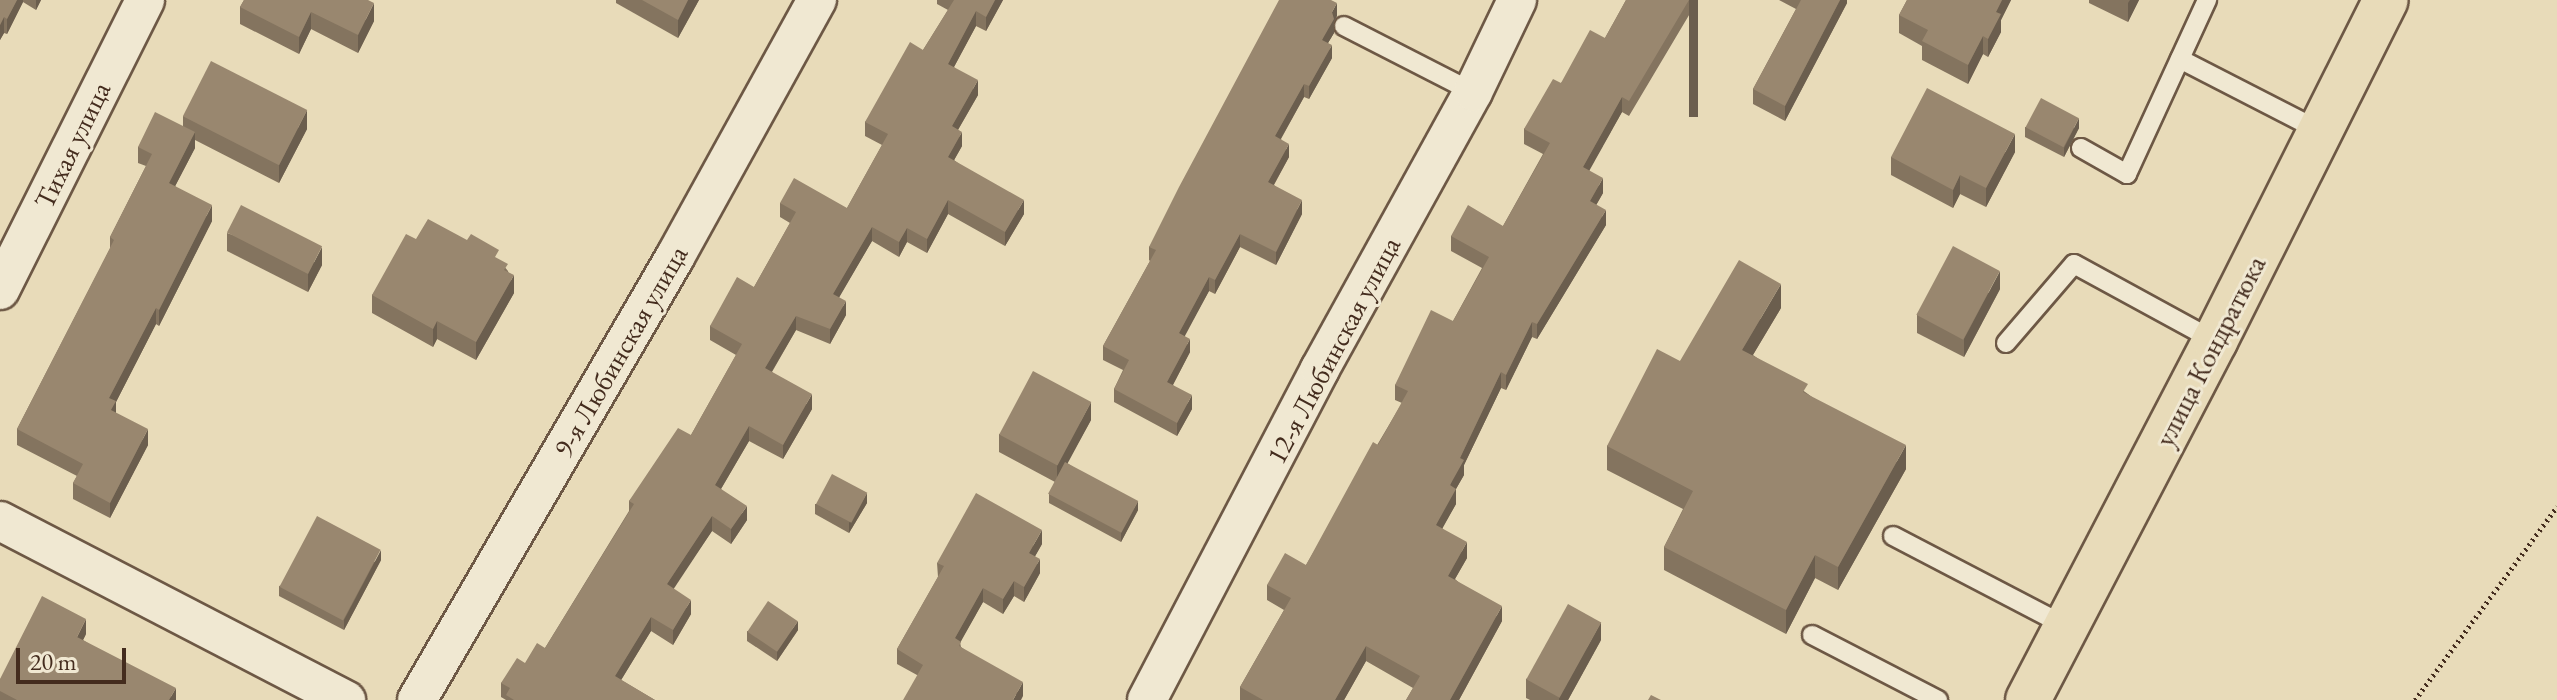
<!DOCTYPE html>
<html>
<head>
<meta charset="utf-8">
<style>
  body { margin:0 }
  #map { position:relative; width:2557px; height:700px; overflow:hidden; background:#e8dbb9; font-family:"EB Garamond",serif }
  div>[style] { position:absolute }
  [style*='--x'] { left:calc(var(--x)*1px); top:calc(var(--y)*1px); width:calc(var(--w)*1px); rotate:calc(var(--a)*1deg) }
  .path>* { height:5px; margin-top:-2.5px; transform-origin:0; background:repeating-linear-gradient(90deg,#442c1e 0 2px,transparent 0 6px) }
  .roads { filter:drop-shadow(2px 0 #6d5845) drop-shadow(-2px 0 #6d5845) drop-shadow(0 2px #6d5845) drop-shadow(0 -2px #6d5845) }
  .lane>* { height:18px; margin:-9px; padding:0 9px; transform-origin:9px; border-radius:9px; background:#f0e8d2 }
  .street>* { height:38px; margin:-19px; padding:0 19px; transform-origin:19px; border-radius:19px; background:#f0e8d2 }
  .primary>* { height:44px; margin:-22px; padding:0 22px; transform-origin:22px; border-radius:22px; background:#e8dbb9 }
  .wall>* { inset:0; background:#84745f }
  .shaded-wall>* { inset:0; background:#6b5e4e; transform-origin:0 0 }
  .building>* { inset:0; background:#99876f; transform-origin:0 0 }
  span { translate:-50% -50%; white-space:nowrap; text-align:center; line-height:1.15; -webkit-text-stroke:6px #f0e8d2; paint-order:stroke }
  .street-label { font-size:28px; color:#442c1e }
  .scale { position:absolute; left:16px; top:648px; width:110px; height:36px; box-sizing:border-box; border:4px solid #442c1e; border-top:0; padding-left:10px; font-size:24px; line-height:28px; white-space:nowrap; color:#442c1e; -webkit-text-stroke:6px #f0e8d2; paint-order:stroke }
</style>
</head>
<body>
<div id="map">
  <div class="path">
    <i style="--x:2415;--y:700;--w:240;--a:-53.7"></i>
  </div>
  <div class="roads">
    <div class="lane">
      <i style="--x:1344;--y:26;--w:145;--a:27.1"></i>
      <i style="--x:2180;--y:59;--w:157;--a:27.2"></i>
      <i style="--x:2081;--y:148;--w:53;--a:29.5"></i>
      <i style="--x:2127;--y:174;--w:192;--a:-65.3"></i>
      <i style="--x:2006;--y:343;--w:104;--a:-49.3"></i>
      <i style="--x:2074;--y:264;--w:161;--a:28.6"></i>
      <i style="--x:1893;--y:536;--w:195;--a:27.5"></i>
      <i style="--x:1812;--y:635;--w:142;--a:27.3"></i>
    </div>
    <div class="street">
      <i style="--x:0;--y:290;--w:324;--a:-63.4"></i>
      <i style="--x:0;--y:521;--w:390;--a:27.4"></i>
      <i style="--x:417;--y:700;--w:513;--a:-59.78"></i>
      <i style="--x:675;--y:257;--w:294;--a:-61.1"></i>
      <i style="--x:1147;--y:700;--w:373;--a:-62.4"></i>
      <i style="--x:1320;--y:369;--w:316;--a:-61.1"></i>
      <i style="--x:1473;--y:92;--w:102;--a:-64.4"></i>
    </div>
    <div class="primary">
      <i style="--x:2028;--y:700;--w:405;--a:-62.5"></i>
      <i style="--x:2215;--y:341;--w:381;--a:-63.4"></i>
    </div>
  </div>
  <div class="wall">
    <i style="clip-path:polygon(0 0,41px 0,36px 10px,23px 2px,7px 34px,4px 33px,0 40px)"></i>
    <i style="clip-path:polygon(244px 0,374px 21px,358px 53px,311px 29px,299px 54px,240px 24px,240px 7px)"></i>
    <i style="clip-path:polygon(616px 0,699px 0,678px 38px,616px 3px)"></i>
    <i style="clip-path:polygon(937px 0,1003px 0,986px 31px,976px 26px,954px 67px,978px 95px,958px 130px,962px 146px,954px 160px,1024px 214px,1005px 246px,948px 214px,927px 253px,907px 242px,899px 257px,872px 241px,839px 297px,846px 315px,830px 344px,796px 330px,772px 372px,812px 409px,783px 459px,749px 441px,721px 489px,747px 520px,731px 544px,712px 531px,673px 588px,691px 614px,673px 645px,651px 631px,621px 680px,655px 700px,506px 700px,501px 697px,501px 683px,545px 648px,629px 511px,629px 501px,691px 435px,736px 355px,710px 340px,710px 326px,754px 287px,790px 223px,780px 217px,780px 203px,847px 208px,882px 145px,865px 136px,865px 122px,923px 50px,948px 10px,937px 4px)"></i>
    <i style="clip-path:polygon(1626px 0,1698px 0,1629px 116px,1622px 112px,1589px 170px,1603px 193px,1596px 205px,1606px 225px,1537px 339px,1532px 337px,1506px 390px,1501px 388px,1464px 465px,1464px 475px,1456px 489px,1456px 504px,1442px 528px,1467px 558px,1455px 579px,1502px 621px,1459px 700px,1406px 700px,1413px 688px,1366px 661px,1344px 700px,1240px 700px,1240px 687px,1284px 610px,1267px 600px,1267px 585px,1306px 565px,1402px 403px,1395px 400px,1395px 385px,1453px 321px,1482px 268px,1451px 251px,1451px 236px,1503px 226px,1543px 154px,1524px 144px,1524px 129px,1561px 83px,1605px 38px)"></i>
    <i style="clip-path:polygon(1779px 0,1847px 0,1847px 3px,1785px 121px,1753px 104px,1753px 89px,1796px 9px)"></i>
    <i style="clip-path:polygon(1907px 0,2011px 0,2001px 20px,2001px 32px,1988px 57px,1983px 54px,1968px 84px,1922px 60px,1922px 46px,1899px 33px,1899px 15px)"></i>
    <i style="clip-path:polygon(2089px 0,2139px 0,2128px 22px,2089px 3px)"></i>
    <i style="clip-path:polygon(1337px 16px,1334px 22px,1334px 33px,1328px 43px,1332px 58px,1309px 99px,1304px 97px,1281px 139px,1289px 157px,1274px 185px,1302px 214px,1276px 265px,1240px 247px,1215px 294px,1209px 291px,1184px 336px,1190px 352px,1173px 385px,1192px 409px,1177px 436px,1114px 402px,1114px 389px,1123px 370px,1103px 360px,1103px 346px,1150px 261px,1149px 260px,1149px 247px)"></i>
    <i style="clip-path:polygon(183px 116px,307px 129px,279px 183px,195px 140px,195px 148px,175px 186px,212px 221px,159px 326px,156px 324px,116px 402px,116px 413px,148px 445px,110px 518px,73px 499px,73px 483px,77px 476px,17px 445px,17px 429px,110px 249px,110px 237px,146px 166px,138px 163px,138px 147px,183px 127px)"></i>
    <i style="clip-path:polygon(2025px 127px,2079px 128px,2064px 157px,2025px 137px)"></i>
    <i style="clip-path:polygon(2015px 152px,1986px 207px,1960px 194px,1953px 208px,1891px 175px,1891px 157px)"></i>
    <i style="clip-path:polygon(227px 233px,322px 265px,308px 292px,227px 251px)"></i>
    <i style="clip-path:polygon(416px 239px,499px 260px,508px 271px,514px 293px,476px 360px,437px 339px,433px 347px,372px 313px,372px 295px)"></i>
    <i style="clip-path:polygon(2000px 289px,1964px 357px,1917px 333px,1917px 315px)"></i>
    <i style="clip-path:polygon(1781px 308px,1753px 355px,1808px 394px,1906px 469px,1838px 590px,1815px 578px,1786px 634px,1664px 570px,1664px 547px,1683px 509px,1607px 470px,1607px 446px,1680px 361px)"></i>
    <i style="clip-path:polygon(1091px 420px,1067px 463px,1138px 510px,1121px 542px,1049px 503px,1049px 494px,1055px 482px,999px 452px,999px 434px)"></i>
    <i style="clip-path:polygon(867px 503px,849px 533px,815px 514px,815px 504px)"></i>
    <i style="clip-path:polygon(1042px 544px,1035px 556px,1040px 573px,1024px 602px,1014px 596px,1003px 614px,983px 602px,960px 642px,961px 647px,1023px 696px,917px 675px,897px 664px,897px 649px,938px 577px,937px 563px)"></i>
    <i style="clip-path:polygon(381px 560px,344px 630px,279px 596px,279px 586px)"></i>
    <i style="clip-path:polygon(798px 630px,777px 661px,747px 641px,747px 631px)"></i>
    <i style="clip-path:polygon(86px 634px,83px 640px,176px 700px,0 700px,0 679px)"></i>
    <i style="clip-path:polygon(1601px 640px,1568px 700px,1530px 700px,1526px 698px,1526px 679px)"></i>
  </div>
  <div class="shaded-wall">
    <i style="clip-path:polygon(17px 0,23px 0,23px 2px,7px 34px,7px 19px)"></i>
    <i style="clip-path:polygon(36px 0,41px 0,36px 10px)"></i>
    <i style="clip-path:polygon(688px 0,699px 0,678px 38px,678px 20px)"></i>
    <i style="clip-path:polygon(995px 0,1003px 0,986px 31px,986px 17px)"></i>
    <i style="left:1689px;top:0;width:9px;height:117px"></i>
    <i style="clip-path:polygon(1840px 0,1847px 0,1847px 3px,1785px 121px,1785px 106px)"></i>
    <i style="clip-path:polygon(2002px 0,2011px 0,2001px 20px,2001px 32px,1988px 57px,1988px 39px,1996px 12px)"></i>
    <i style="clip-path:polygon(2130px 0,2139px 0,2128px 22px,2128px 3px)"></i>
    <i style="clip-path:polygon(374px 3px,374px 21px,358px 53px,358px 35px)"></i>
    <i style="clip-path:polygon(1337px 3px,1337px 16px,1334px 22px,1334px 33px,1322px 53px,1322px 40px,1332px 12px)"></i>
    <i style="clip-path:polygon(976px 11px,976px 26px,948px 78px,948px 64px)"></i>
    <i style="clip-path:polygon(311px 12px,311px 29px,299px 54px,299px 37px)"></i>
    <i style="clip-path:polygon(4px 17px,4px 33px,0 40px,0 25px)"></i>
    <i style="clip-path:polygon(1983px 36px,1983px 54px,1968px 84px,1968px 65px)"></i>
    <i style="clip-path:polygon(1332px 45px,1332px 58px,1309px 99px,1309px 86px)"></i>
    <i style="clip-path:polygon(978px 80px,978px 95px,952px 140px,952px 126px)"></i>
    <i style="clip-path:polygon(1304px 84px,1304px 97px,1275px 149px,1275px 136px)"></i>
    <i style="clip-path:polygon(1622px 97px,1622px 112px,1583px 182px,1583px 167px)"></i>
    <i style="clip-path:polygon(307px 110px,307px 129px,279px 183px,279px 165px)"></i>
    <i style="clip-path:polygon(2079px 118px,2079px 128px,2064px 157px,2064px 148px)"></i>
    <i style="clip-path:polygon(195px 132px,195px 148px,169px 198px,169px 183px)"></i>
    <i style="clip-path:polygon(962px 132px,962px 146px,948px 171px,948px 157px)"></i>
    <i style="clip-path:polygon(2015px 134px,2015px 152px,1986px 207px,1986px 188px)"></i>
    <i style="clip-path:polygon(1289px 144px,1289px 157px,1268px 195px,1268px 182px)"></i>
    <i style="clip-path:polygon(1960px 175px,1960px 194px,1953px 208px,1953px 190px)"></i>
    <i style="clip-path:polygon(1603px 178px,1603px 193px,1590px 216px,1590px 201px)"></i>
    <i style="clip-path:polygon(948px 200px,948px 214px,927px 253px,927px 239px)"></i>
    <i style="clip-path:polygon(1024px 200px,1024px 214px,1005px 246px,1005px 232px)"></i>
    <i style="clip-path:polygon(1302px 200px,1302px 214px,1276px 265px,1276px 252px)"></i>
    <i style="clip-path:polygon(212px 205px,212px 221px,159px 326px,159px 310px)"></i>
    <i style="clip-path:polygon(1606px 210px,1606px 225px,1537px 339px,1537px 324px)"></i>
    <i style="clip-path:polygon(872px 227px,872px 241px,833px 308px,833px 294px)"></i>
    <i style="clip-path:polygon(907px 228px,907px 242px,899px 257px,899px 242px)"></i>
    <i style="clip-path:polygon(1240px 234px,1240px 247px,1215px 294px,1215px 280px)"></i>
    <i style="clip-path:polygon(322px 247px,322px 265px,308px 292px,308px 274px)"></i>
    <i style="clip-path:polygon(2000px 271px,2000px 289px,1964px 357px,1964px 339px)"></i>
    <i style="clip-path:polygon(514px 275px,514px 293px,476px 360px,476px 342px)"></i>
    <i style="clip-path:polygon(1209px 277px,1209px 291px,1179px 347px,1179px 333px)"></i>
    <i style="clip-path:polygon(1781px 284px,1781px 308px,1742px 373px,1742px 350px)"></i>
    <i style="clip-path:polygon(846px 301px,846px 315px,830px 344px,830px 329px)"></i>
    <i style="clip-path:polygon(156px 308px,156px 324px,116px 402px,116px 417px,111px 426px,109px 398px)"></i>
    <i style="clip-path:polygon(796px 316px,796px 330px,765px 383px,765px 368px)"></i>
    <i style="clip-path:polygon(437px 321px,437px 339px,433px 347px,433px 329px)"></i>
    <i style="clip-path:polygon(1532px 322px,1532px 337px,1506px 390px,1506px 375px)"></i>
    <i style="clip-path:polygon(1190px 339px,1190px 352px,1167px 396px,1167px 382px)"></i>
    <i style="clip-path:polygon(1501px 372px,1501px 388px,1464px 465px,1464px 475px,1453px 494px,1456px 489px,1456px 504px,1436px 540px,1436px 525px,1460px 458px)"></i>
    <i style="clip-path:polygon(812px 394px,812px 409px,783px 459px,783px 445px)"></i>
    <i style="clip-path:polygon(1192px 395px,1192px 409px,1177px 436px,1177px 423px)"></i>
    <i style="clip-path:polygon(1091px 402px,1091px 420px,1057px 483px,1057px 465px)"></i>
    <i style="clip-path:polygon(749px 426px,749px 441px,715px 499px,715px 485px)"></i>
    <i style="clip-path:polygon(148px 429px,148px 445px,110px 518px,110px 503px)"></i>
    <i style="clip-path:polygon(1906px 445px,1906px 469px,1838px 590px,1838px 567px)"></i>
    <i style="clip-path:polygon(867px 493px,867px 503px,849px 533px,849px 523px)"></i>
    <i style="clip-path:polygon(1138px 501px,1138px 510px,1121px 542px,1121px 532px)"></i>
    <i style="clip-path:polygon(747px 506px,747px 520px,731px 544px,731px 529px)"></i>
    <i style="clip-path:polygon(712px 516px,712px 531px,667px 599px,667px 584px)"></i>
    <i style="clip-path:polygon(1042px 530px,1042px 544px,1029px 567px,1029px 553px)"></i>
    <i style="clip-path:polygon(1467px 542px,1467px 558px,1448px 591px,1448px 576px)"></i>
    <i style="clip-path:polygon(381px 550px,381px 560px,344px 630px,344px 620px)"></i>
    <i style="clip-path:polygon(1815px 555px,1815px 578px,1786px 634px,1786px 610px)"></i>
    <i style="clip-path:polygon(1040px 559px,1040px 573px,1024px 602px,1024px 587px)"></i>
    <i style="clip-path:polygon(1014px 581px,1014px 596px,1003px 614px,1003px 599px)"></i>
    <i style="clip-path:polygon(983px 588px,983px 602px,955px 652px,955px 638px)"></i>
    <i style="clip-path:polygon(691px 600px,691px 614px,673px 645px,673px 630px)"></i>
    <i style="clip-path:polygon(1502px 606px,1502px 621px,1459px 700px,1450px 700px)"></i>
    <i style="clip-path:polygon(651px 617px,651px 631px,615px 690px,615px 676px)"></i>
    <i style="clip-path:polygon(86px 619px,86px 634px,77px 652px,77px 637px)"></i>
    <i style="clip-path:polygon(798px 621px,798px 630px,777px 661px,777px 651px)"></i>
    <i style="clip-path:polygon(1601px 622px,1601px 640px,1568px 700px,1559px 700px,1559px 698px)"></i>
    <i style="clip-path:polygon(1366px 646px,1366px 661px,1344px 700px,1335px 700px)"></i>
    <i style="clip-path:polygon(1023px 682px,1023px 696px,1021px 700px,1013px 700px)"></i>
    <i style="clip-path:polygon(176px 688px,176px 700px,169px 700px)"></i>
  </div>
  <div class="building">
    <i style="clip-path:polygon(0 0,17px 0,7px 19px,4px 17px,0 25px)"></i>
    <i style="clip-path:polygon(244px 0,368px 0,374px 3px,358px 35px,311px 12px,299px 37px,240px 7px)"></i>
    <i style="clip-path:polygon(642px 0,688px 0,678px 20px)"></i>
    <i style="clip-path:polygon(954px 0,995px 0,986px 17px,976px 11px,948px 64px,978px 80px,952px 126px,962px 132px,948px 157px,1024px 200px,1005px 232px,948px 200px,927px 239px,907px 228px,899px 242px,872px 227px,833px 294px,846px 301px,830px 329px,796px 316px,765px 368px,812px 394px,783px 445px,749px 426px,715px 485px,747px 506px,731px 529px,712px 516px,667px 584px,691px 600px,673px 630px,651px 617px,615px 676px,655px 700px,514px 700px,506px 695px,510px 688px,501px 683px,517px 658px,525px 663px,537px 643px,545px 648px,634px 504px,629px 501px,678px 428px,691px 435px,742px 344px,710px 326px,737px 277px,754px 287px,796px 212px,780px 203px,794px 178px,847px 208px,888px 134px,865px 122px,910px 42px,923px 50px)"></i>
    <i style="clip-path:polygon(1279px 0,1331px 0,1337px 3px,1332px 12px,1334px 19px,1322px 40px,1332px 45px,1309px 86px,1304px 84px,1275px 136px,1289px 144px,1268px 182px,1302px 200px,1276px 252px,1240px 234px,1215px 280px,1209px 277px,1179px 333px,1190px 339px,1167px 382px,1192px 395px,1177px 423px,1114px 389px,1129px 360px,1103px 346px,1156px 250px,1149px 247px,1179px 187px)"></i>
    <i style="clip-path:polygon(1626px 0,1689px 0,1629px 101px,1622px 97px,1583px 167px,1603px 178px,1590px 201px,1606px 210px,1537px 324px,1532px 322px,1506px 375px,1501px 372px,1460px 458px,1464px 460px,1450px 485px,1456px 489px,1436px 525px,1467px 542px,1448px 576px,1502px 606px,1450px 700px,1406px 700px,1420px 676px,1366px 646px,1335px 700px,1263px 700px,1240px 687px,1291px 598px,1267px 585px,1285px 553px,1306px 565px,1373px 442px,1378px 445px,1408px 391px,1395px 385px,1431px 310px,1453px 321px,1489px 257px,1451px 236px,1468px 205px,1503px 226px,1550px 143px,1524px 129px,1553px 79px,1561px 83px,1590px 30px,1605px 38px)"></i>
    <i style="clip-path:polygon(1801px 0,1840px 0,1785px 106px,1753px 89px)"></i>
    <i style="clip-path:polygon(1907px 0,2002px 0,1996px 12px,2001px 14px,1988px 39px,1983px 36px,1968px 65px,1922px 41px,1928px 30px,1899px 15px)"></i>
    <i style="left:211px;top:61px;width:108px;height:62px;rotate:27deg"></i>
    <i style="clip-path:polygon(1927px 88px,2015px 134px,1986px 188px,1960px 175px,1953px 190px,1891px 157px)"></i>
    <i style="left:2041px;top:98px;width:43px;height:33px;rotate:28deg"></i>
    <i style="clip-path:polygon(155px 112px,195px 132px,169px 183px,212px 205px,159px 310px,156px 308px,109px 398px,116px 401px,111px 410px,148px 429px,110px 503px,73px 483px,83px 464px,17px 429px,114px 240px,110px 237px,152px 154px,138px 147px)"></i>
    <i style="left:241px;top:205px;width:91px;height:31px;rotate:27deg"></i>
    <i style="clip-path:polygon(428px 219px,467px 240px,471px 234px,499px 250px,495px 257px,508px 264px,504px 270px,514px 275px,476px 342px,437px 321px,433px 329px,372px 295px,406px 234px,416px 239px)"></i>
    <i style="left:1953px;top:246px;width:53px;height:78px;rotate:28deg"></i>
    <i style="clip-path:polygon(1739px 260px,1781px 284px,1742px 350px,1808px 384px,1803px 392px,1906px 445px,1838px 567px,1815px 555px,1786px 610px,1664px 547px,1693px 491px,1607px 446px,1657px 349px,1680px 361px)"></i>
    <i style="left:1033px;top:371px;width:66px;height:72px;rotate:28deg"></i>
    <i style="left:1065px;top:462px;width:83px;height:36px;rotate:28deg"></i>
    <i style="left:832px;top:474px;width:40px;height:34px;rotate:28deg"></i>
    <i style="clip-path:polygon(976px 493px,1042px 530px,1029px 553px,1040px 559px,1024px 587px,1014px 581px,1003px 599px,983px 588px,955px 638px,961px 642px,959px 646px,1023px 682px,1013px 700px,903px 700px,923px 665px,897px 649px,944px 566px,937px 563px)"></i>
    <i style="left:317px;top:516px;width:72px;height:80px;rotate:28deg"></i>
    <i style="clip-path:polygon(42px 596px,86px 619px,77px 637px,176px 688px,169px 700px,17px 700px,0 691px,0 679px)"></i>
    <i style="left:768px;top:601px;width:36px;height:37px;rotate:34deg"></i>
    <i style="left:1568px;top:604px;width:38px;height:86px;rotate:29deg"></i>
    <i style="clip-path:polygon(1651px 695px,1661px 700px,1648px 700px)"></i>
  </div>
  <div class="street-label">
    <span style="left:72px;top:145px;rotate:-64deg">Тихая улица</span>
    <span style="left:1333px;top:350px;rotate:-62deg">12-я Любинская улица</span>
    <span style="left:620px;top:351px;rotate:-60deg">9-я Любинская улица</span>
    <span style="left:2210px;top:351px;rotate:-63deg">улица Кондратюка</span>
  </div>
  <div class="scale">20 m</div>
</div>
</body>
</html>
